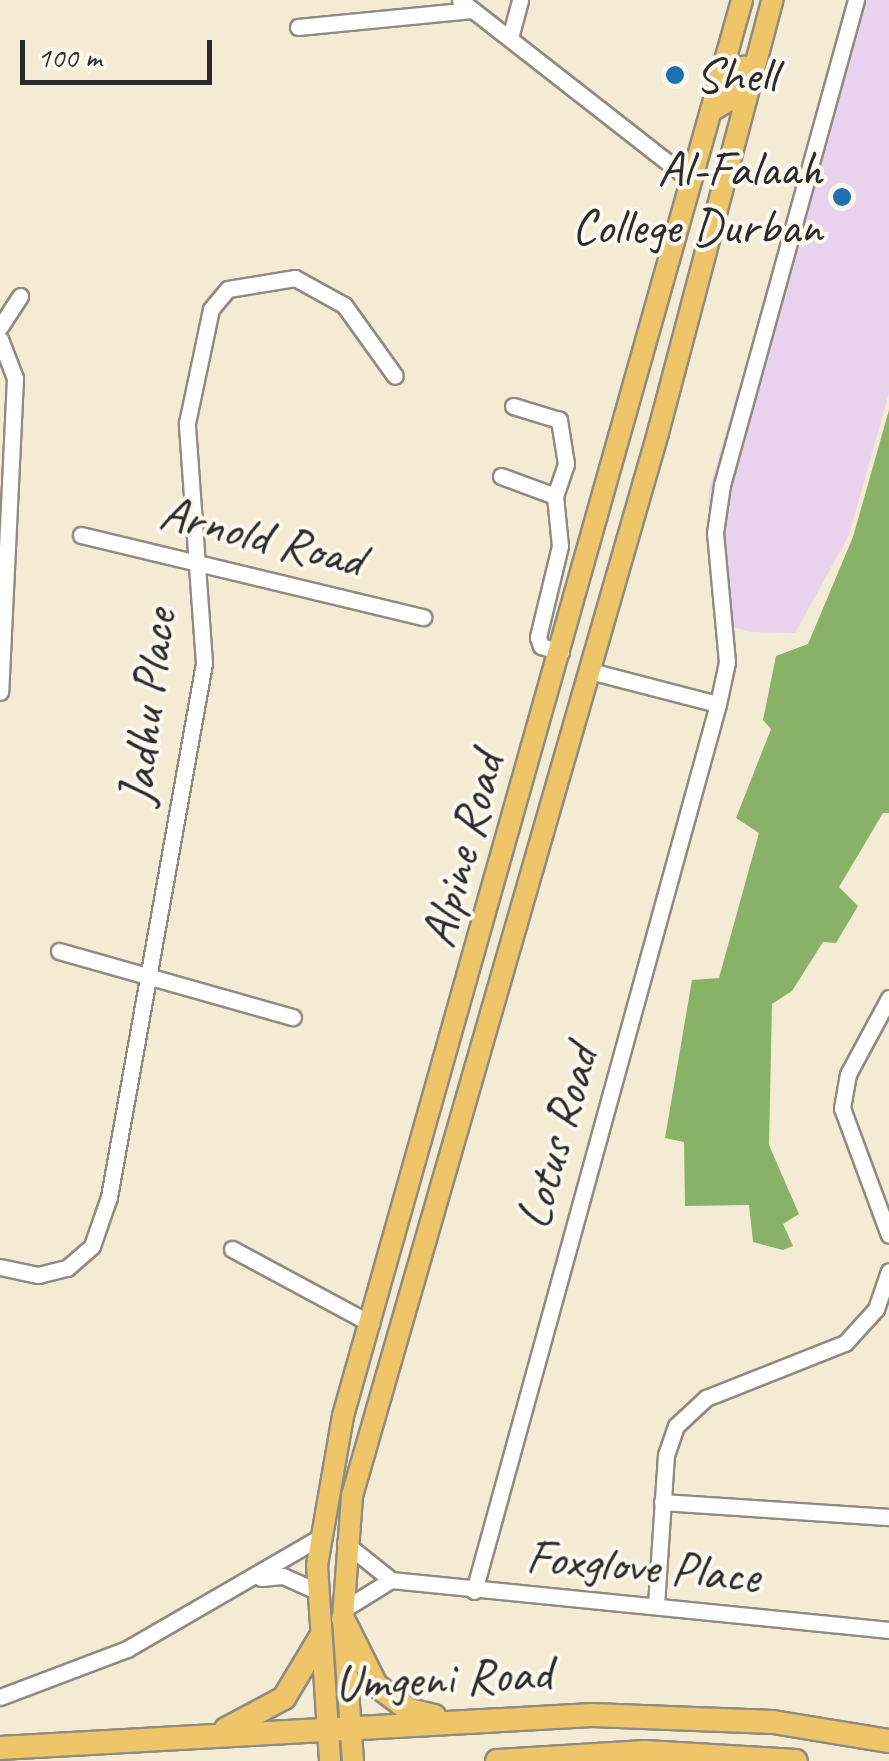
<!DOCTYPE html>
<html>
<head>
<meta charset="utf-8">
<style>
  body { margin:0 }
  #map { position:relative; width:889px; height:1761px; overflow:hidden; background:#f4ebd5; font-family:Caveat,sans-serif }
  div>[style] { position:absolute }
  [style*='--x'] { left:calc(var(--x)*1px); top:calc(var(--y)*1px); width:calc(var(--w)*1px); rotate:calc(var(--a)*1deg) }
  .built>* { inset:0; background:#e8d2ee }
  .forest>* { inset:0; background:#89b167 }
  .roads { filter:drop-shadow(2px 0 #908b80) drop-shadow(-2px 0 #908b80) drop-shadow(0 2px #908b80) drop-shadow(0 -2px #908b80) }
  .minor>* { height:15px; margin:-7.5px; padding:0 7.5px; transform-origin:7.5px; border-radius:7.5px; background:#fff }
  .major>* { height:20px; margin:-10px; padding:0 10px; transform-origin:10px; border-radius:10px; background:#eec569 }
  .highway>* { height:22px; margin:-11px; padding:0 11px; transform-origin:11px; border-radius:11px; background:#eec569 }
  .dots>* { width:28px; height:28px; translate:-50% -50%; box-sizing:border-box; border:5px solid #fbf7ec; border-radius:50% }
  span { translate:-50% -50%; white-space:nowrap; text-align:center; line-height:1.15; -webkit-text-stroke:8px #fbf7ec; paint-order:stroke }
  .poi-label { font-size:50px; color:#2b2b2b }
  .left { translate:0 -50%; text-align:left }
  .right { translate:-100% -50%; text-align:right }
  .street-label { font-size:50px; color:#2b2b2b }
  .scale { position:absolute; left:20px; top:40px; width:192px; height:45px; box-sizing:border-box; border:5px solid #2b2b2b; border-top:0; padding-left:12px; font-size:30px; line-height:35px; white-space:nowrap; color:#2b2b2b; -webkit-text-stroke:8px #fbf7ec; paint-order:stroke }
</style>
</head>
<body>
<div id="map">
  <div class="built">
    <i style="clip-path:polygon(853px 0,889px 0,889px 393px,849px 535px,795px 633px,751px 632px,719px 623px,708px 548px,709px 490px)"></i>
  </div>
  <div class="forest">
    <i style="clip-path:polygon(889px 410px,889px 813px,883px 813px,839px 887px,858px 906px,836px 943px,823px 942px,792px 991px,772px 1004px,769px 1145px,799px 1214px,783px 1224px,793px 1246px,783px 1250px,753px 1242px,749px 1205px,685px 1206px,684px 1142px,665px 1138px,692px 980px,719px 978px,759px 833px,736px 818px,771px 729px,763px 720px,776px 656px,808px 644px,853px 537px)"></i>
  </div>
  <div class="roads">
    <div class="minor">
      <i style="--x:460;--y:0;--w:294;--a:38"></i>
      <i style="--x:298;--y:27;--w:175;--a:-5.6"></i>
      <i style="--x:511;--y:34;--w:35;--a:-75"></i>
      <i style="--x:0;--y:327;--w:37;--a:-57"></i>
      <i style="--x:0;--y:339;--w:42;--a:69"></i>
      <i style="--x:15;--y:378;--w:314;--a:92.7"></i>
      <i style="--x:501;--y:476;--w:58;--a:20.3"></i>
      <i style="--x:555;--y:496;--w:34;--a:-71"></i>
      <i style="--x:566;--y:464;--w:45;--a:-99"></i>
      <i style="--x:559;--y:420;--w:48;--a:-163.1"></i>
      <i style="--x:555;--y:496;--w:50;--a:84.3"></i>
      <i style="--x:560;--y:546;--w:94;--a:103.6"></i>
      <i style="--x:538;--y:637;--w:9;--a:72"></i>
      <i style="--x:541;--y:646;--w:21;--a:17"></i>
      <i style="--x:81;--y:535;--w:352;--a:13.5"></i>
      <i style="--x:590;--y:671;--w:132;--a:14.5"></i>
      <i style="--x:59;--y:951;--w:243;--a:15.8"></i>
      <i style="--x:889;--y:998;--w:86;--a:118.3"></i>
      <i style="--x:848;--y:1074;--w:35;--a:100"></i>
      <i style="--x:842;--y:1108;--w:135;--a:69.7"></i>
      <i style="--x:232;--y:1249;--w:158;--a:28.3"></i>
      <i style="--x:0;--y:1267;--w:39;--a:12"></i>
      <i style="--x:38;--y:1275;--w:30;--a:-14"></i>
      <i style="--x:67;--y:1268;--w:33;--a:-41"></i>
      <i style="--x:92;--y:1246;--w:52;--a:-70.9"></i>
      <i style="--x:109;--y:1197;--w:542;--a:-79.91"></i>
      <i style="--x:204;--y:663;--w:241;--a:-94.1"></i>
      <i style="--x:187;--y:423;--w:116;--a:-78.1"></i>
      <i style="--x:211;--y:309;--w:26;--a:-50"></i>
      <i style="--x:228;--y:289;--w:68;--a:-9.3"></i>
      <i style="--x:295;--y:278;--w:56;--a:28.9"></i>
      <i style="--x:344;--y:305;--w:87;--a:54.3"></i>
      <i style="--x:662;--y:1502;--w:227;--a:3.8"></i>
      <i style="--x:345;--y:1543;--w:59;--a:38.8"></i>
      <i style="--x:391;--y:1580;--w:501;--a:5.73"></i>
      <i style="--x:261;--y:1578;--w:22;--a:-5"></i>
      <i style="--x:283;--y:1576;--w:37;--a:24"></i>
      <i style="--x:474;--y:1591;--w:920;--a:-74.62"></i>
      <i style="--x:718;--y:704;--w:43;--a:-77.9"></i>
      <i style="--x:727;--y:662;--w:130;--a:-95.3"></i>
      <i style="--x:715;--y:533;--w:49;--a:-81.7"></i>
      <i style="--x:722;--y:485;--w:503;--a:-74.56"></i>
      <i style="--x:656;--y:1605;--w:150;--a:-86.2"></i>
      <i style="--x:666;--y:1455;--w:31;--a:-71"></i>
      <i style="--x:676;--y:1426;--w:41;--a:-43"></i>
      <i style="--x:706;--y:1398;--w:149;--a:-21.6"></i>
      <i style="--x:845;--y:1343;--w:46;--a:-47.6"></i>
      <i style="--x:876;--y:1309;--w:40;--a:-71.1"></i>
      <i style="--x:344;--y:1609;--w:55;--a:-31.7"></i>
      <i style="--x:0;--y:1697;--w:136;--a:-20.7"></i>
      <i style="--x:127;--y:1649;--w:223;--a:-30.1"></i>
    </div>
    <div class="major">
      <i style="--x:711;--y:111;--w:20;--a:-30"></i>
      <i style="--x:728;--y:101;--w:38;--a:-65"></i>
      <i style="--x:330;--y:1761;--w:196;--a:-93.8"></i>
      <i style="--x:317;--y:1565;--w:151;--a:-80.1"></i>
      <i style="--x:343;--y:1416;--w:1471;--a:-74.26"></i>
      <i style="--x:353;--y:1761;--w:142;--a:-94"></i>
      <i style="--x:343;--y:1619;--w:123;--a:-85.8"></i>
      <i style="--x:352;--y:1496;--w:1106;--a:-73.94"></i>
      <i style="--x:658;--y:433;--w:448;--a:-75.2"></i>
    </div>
    <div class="highway">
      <i style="--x:343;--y:1619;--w:74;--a:63.4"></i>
      <i style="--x:376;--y:1685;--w:41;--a:37.1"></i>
      <i style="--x:409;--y:1710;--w:26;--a:13"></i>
      <i style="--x:226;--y:1729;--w:66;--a:-28.1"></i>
      <i style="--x:284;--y:1698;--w:70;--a:-59"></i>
      <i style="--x:0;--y:1748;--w:593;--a:-3.19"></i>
      <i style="--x:592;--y:1715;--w:181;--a:2.2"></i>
      <i style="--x:773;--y:1722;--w:118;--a:9.3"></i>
      <i style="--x:497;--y:1761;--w:148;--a:-3.5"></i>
      <i style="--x:645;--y:1752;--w:151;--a:3.4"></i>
    </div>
  </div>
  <div class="dots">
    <i style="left:675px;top:75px;background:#1f6fb2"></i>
    <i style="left:842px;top:197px;background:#1f6fb2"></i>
  </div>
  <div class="poi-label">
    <span class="left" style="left:695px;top:75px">Shell</span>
    <span class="right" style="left:822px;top:197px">Al-Falaah<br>College Durban</span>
  </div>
  <div class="street-label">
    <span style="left:262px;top:536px;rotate:14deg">Arnold Road</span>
    <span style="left:147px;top:707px;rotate:-83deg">Jadhu Place</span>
    <span style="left:462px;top:850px;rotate:-75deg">Alpine Road</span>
    <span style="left:557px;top:1137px;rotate:-74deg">Lotus Road</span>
    <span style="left:643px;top:1566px;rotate:5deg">Foxglove Place</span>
    <span style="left:443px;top:1678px;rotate:-3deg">Umgeni Road</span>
  </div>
  <div class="scale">100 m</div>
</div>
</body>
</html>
